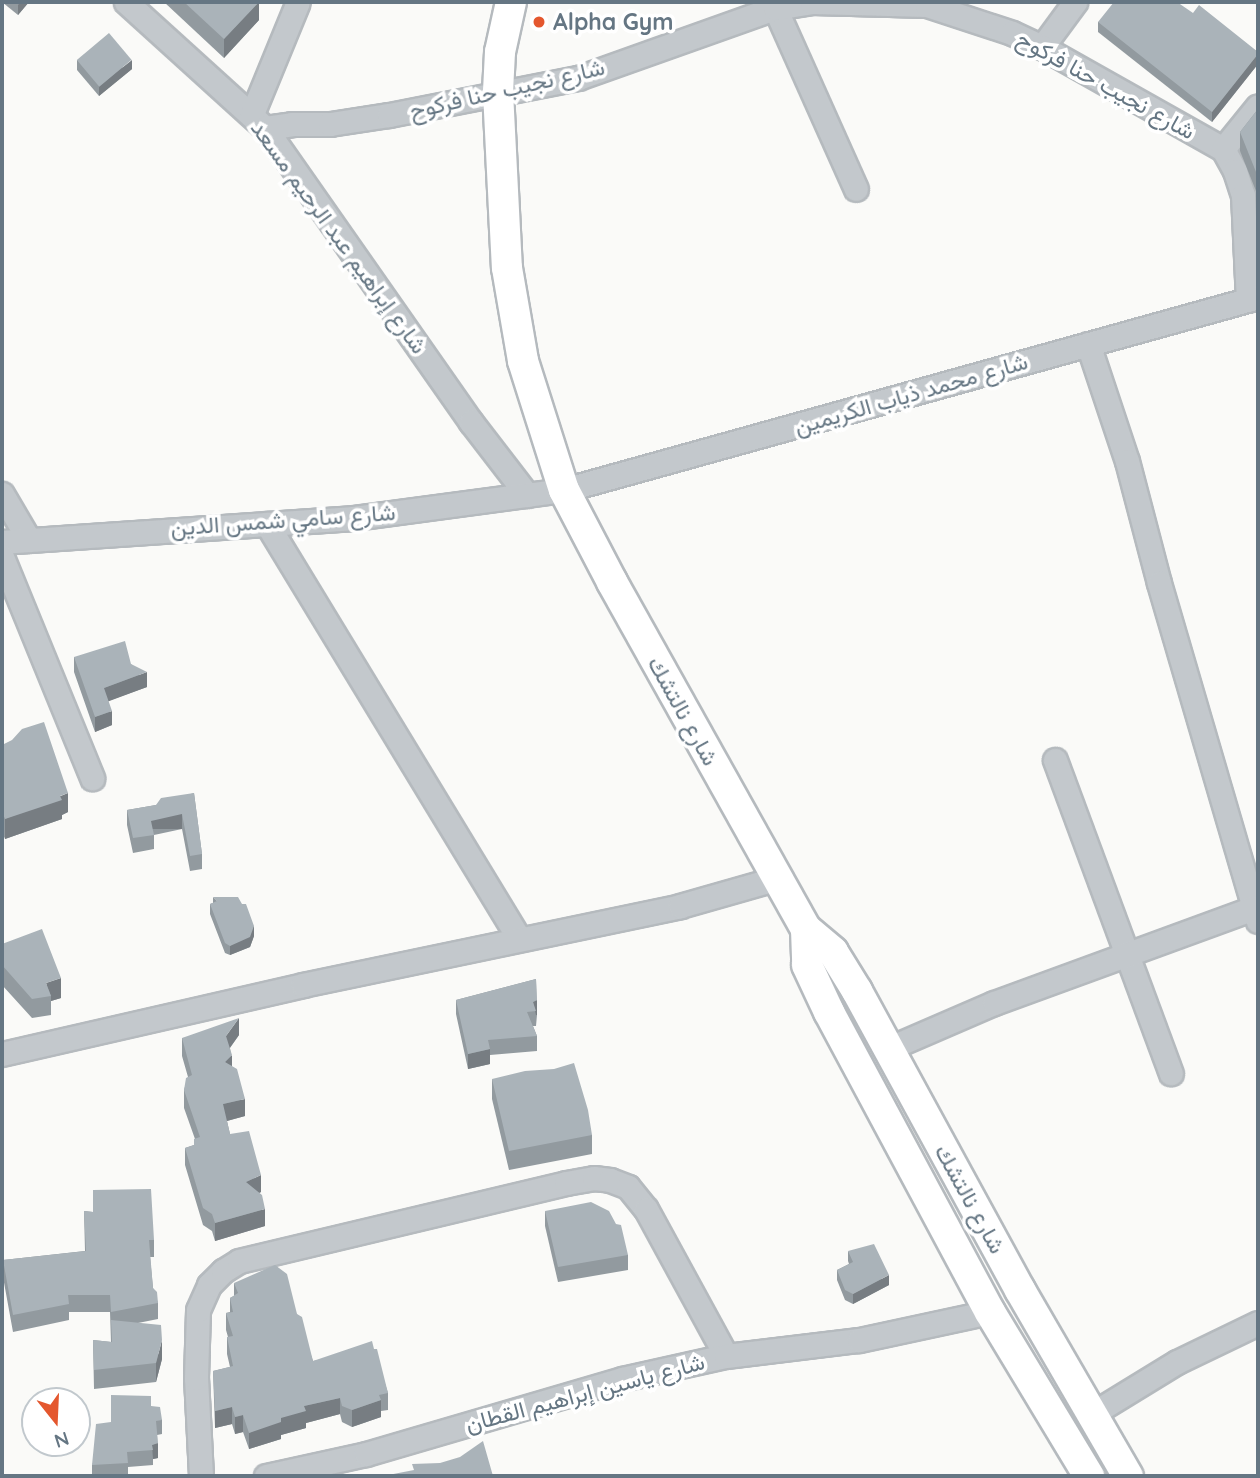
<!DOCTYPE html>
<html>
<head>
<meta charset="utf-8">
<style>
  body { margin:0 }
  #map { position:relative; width:1260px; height:1478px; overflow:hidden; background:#fafaf8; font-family:Quicksand,Vazirmatn,sans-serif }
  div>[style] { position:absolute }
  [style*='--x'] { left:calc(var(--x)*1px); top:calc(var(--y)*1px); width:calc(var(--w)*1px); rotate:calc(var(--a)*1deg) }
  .roads { filter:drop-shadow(2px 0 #b5babe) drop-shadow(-2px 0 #b5babe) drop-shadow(0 2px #b5babe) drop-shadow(0 -2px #b5babe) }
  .minor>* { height:23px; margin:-11.5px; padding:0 11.5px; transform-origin:11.5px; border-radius:11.5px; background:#c3c8cc }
  .major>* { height:30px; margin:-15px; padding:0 15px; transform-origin:15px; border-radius:15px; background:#fff }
  .wall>* { inset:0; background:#929a9f }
  .shaded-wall>* { inset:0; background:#777d82; transform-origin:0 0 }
  .building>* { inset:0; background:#aab3b9; transform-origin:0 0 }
  .dots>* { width:19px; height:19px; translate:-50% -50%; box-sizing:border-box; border:4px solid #fff; border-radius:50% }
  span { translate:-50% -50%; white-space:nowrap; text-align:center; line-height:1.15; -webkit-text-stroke:7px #fff; paint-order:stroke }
  .poi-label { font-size:23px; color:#657683; font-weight:700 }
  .left { translate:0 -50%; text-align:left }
  .street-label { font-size:23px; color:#657683 }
  .frame { position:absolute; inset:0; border:4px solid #657683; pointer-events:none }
  .north { position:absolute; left:21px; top:1387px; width:70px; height:70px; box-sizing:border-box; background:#fff; border:2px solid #c1c8cd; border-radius:50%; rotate:162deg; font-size:19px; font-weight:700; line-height:28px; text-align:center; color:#657683 }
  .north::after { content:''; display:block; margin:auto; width:24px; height:32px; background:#e4572e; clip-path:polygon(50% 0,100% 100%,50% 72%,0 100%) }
</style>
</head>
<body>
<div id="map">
  <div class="roads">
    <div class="minor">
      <i style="--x:126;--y:2;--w:188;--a:42.2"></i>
      <i style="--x:265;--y:128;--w:359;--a:55"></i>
      <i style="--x:471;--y:422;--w:92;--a:52.5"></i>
      <i style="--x:775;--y:8;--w:198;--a:65.9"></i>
      <i style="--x:1042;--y:47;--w:56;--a:-53.7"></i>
      <i style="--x:252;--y:114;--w:121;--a:-67.7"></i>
      <i style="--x:265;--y:128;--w:27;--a:-8"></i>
      <i style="--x:292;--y:124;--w:38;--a:0"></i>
      <i style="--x:330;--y:124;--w:60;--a:-8.7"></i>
      <i style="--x:389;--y:115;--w:193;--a:-11.1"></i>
      <i style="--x:578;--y:78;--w:209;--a:-19.6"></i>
      <i style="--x:775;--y:8;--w:37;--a:-9"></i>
      <i style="--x:812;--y:2;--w:115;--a:1.5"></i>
      <i style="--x:927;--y:5;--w:89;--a:18.2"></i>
      <i style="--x:1012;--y:33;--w:33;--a:25"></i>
      <i style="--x:1042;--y:47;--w:208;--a:29.4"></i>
      <i style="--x:1223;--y:149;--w:25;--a:61"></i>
      <i style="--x:1235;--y:171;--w:25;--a:72"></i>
      <i style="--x:1243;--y:195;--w:105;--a:87.3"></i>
      <i style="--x:1223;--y:149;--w:55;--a:-50.9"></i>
      <i style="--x:1088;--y:344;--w:123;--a:71.6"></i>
      <i style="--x:1127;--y:461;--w:126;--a:75.3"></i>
      <i style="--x:1159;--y:583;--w:352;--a:73.7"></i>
      <i style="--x:2;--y:494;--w:53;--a:59.6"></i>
      <i style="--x:267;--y:524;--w:485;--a:58.7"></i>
      <i style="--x:2;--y:542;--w:353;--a:-3.9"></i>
      <i style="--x:354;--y:518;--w:212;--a:-7.6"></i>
      <i style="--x:564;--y:490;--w:720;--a:-15.54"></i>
      <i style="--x:2;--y:557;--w:239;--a:67.8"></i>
      <i style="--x:1055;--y:760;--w:334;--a:69.7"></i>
      <i style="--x:890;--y:1048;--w:113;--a:-23.4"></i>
      <i style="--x:994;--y:1003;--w:277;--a:-20.1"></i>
      <i style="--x:2;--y:1054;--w:309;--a:-12.9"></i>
      <i style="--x:303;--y:985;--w:385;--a:-11.8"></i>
      <i style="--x:680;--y:906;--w:102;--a:-15.9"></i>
      <i style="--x:1092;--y:1414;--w:100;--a:-31.5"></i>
      <i style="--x:1177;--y:1362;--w:90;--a:-25.7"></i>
      <i style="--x:201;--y:1476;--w:98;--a:-92.9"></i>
      <i style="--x:196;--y:1378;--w:68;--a:-88.3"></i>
      <i style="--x:198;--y:1310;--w:27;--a:-66"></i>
      <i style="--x:209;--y:1285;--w:20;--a:-45"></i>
      <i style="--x:223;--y:1271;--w:19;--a:-32"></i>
      <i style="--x:239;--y:1261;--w:336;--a:-13.4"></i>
      <i style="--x:566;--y:1183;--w:28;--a:-10"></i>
      <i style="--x:594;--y:1178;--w:16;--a:7"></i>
      <i style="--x:610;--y:1180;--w:19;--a:21"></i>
      <i style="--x:628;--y:1187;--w:28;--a:51"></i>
      <i style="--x:646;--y:1209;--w:167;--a:61.4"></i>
      <i style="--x:266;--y:1476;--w:102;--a:-12.4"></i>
      <i style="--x:366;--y:1454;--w:267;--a:-16.3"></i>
      <i style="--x:622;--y:1379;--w:107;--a:-12.5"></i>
      <i style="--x:726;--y:1356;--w:134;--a:-6.9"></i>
      <i style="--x:859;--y:1340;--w:134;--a:-12.1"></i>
    </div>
    <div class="major">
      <i style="--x:511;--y:2;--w:51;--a:102.4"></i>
      <i style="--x:500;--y:52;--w:40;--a:92.9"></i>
      <i style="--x:498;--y:92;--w:176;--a:87.1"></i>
      <i style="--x:507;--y:268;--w:94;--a:80.2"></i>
      <i style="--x:523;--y:361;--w:135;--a:72.4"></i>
      <i style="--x:564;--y:490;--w:104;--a:62.4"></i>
      <i style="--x:612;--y:582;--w:398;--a:60.8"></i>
      <i style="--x:806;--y:929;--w:35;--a:40"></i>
      <i style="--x:833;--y:952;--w:46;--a:58.4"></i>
      <i style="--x:857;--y:991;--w:341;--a:61.4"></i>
      <i style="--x:1020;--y:1290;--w:215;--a:59.9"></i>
      <i style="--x:806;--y:929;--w:36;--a:88"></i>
      <i style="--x:807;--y:965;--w:52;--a:64.9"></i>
      <i style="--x:829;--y:1012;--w:340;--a:61.8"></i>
      <i style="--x:990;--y:1312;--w:192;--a:58.9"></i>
    </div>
  </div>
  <div class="wall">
    <i style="clip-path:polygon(2px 2px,29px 2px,18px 15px)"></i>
    <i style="clip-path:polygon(164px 2px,259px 2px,259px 20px,224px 58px)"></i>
    <i style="clip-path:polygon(1193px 13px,1258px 52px,1258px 64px,1212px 122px,1098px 32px,1098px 22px)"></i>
    <i style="clip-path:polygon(77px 60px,132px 69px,99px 96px,77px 70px)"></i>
    <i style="clip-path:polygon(1258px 109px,1258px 220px,1256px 191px,1240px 151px,1240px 132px)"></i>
    <i style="clip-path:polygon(74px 657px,131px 664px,147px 687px,108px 701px,112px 725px,95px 732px,74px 672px)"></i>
    <i style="clip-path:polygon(2px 745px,68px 812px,62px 815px,62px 819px,5px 839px,2px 832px)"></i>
    <i style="clip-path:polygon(194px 793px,202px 854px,202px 869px,190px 871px,182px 829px,154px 835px,154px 849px,133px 853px,127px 825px,127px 810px,156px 805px)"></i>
    <i style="clip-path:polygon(213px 897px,254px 936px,250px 947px,230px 955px,225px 953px,210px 914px,210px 904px,213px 903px)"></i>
    <i style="clip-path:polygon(2px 944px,61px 998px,51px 1001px,51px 1015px,32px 1018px,2px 985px)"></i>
    <i style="clip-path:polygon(536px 979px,537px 1015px,536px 1026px,533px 1026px,537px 1036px,537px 1051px,490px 1055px,490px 1064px,468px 1069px,456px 1014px,456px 1000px)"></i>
    <i style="clip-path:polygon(2px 998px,3px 1004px,3px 1024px,2px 1024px)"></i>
    <i style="clip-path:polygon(239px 1035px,230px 1048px,232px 1067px,245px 1116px,227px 1121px,230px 1134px,261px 1192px,259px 1193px,265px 1226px,215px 1241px,212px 1231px,203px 1225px,185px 1165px,185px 1148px,194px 1145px,194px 1139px,195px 1139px,184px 1108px,184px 1090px,188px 1077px,182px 1056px,182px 1038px)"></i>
    <i style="clip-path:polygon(492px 1079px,592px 1135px,592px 1154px,509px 1170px,492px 1099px)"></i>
    <i style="clip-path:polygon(84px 1211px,93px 1212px,154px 1240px,154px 1257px,150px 1257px,153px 1288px,158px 1303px,158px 1319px,138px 1323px,162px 1359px,156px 1382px,94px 1389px,93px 1340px,111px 1342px,110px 1312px,69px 1312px,69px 1320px,13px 1332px,3px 1277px,3px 1260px,85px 1251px)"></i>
    <i style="clip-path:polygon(545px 1211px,628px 1255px,628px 1270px,558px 1282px,545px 1226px)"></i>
    <i style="clip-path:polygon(848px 1251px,889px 1285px,853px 1304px,845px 1300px,837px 1280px,837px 1270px,849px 1264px,848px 1261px)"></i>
    <i style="clip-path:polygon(234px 1283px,297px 1314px,313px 1361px,374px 1349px,388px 1393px,388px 1410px,381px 1411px,381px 1417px,352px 1427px,342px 1422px,340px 1414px,306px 1423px,306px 1428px,281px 1435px,281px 1439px,249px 1449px,243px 1432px,235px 1434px,232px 1424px,215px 1428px,213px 1371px,230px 1367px,227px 1354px,227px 1337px,228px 1337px,226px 1330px,226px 1313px,230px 1312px,230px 1298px,234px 1296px)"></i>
    <i style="clip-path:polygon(151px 1406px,162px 1420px,162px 1434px,157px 1435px,158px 1458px,153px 1459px,153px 1465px,128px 1467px,128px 1476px,92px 1476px,92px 1465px,111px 1422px)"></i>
  </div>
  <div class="shaded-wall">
    <i style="clip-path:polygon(21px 2px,29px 2px,18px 15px,18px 5px)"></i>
    <i style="clip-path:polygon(259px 2px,259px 20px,224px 58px,224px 39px)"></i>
    <i style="clip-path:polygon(1258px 54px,1258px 64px,1212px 122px,1212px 112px)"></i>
    <i style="clip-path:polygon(132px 60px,132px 69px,99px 96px,99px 86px)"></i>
    <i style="clip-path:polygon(147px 672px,147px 687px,104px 703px,104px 688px)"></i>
    <i style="clip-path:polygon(112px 711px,112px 725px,95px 732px,95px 717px)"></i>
    <i style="clip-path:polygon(68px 793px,68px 812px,62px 815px,62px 819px,5px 839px,5px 819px)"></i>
    <i style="left:182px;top:814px;width:15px;height:32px;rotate:90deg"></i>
    <i style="clip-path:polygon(254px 926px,254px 936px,250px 947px,230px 955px,230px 946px)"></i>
    <i style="clip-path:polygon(61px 978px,61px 998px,51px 1001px,51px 996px,46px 983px)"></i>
    <i style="clip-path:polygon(537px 1000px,537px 1015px,536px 1015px,533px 1002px)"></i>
    <i style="clip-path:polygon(239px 1018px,239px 1035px,226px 1053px,226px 1036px)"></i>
    <i style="clip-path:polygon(490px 1049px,490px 1064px,468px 1069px,468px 1054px)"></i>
    <i style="clip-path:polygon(232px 1055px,232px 1073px,225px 1062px)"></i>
    <i style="clip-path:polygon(245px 1099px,245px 1116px,223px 1122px,223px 1104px)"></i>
    <i style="clip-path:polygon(261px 1175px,261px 1192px,246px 1199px,246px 1182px)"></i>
    <i style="clip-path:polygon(265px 1209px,265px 1226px,215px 1241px,215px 1223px)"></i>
    <i style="clip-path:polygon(889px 1275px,889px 1285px,853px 1304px,853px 1294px)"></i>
    <i style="clip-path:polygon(162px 1340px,162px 1359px,156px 1382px,156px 1363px)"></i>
    <i style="clip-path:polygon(340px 1398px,340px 1414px,306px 1423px,306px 1428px,281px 1435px,281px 1439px,249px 1449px,249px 1433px,304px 1406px)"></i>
    <i style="clip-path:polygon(381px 1400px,381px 1417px,352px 1427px,352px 1410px)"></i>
    <i style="clip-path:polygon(232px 1407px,232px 1424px,215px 1428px,215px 1411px)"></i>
    <i style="clip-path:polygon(243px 1415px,243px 1432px,235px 1434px,235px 1417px)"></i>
    <i style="clip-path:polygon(158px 1443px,158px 1458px,153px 1459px,152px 1445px)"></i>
  </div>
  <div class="building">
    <i style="clip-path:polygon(184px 2px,259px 2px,224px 39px)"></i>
    <i style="clip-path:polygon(1114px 2px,1177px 2px,1193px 13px,1199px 5px,1258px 52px,1258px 54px,1212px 112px,1098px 22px)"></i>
    <i style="left:109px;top:33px;width:35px;height:42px;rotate:50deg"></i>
    <i style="clip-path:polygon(1258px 109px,1258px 201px,1256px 172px,1240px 132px)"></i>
    <i style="clip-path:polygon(125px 641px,131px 664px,147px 672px,104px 688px,112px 711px,95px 717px,74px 657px)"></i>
    <i style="clip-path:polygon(44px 722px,68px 793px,60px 796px,62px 800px,5px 819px,2px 812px,2px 745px,12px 740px,22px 729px)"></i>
    <i style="clip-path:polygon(194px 793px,202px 854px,190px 856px,182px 814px,151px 821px,154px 835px,133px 838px,127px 810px,156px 805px,161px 798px)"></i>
    <i style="clip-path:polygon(213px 897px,238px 897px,242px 904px,246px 904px,254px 926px,250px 937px,230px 946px,225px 943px,210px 904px,217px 901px)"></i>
    <i style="clip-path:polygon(42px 929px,61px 978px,46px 983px,51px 996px,32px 999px,2px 965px,2px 944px)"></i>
    <i style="clip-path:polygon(536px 979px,537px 1000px,533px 1002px,536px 1011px,527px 1012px,537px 1036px,488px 1040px,490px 1049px,468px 1054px,456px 1000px)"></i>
    <i style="clip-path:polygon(239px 1018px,226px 1036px,232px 1055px,225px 1062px,237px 1069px,245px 1099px,223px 1104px,230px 1134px,249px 1131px,261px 1175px,246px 1182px,262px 1195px,265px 1209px,215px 1223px,212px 1214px,203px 1208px,185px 1148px,194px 1145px,194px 1139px,200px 1137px,184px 1090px,186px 1078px,192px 1075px,182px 1038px)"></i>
    <i style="clip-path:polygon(574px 1063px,588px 1110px,592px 1135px,509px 1151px,492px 1079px,525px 1071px,554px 1069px)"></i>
    <i style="clip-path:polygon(151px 1189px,154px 1240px,149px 1240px,153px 1288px,157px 1292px,158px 1303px,111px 1312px,110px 1295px,68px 1295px,69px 1304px,13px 1315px,3px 1260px,86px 1251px,84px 1211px,93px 1212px,93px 1190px)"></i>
    <i style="clip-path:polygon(591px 1202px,609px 1211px,616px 1224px,621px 1225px,628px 1255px,558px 1267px,545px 1211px)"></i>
    <i style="clip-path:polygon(874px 1244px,889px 1275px,853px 1294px,845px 1290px,837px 1270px,853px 1262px,848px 1251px)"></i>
    <i style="clip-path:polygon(275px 1265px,287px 1274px,297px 1314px,302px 1317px,313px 1361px,372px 1341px,374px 1349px,377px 1349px,388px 1393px,379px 1395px,381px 1400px,352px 1410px,342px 1406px,340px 1398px,304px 1406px,306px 1411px,281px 1418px,281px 1422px,249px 1433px,243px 1415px,235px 1417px,232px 1407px,215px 1411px,213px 1371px,233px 1366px,227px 1337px,233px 1336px,226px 1313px,233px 1312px,230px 1298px,238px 1293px,234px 1283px)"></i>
    <i style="clip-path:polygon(111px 1320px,161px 1325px,162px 1340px,156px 1363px,94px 1370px,93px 1340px,112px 1342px)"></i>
    <i style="clip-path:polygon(111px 1395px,151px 1396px,151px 1406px,160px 1407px,162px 1420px,156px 1421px,158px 1443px,152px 1445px,153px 1450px,127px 1452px,128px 1463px,92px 1465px,96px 1424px,111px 1422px)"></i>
    <i style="clip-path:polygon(483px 1441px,493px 1476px,383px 1476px,414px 1470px,412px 1464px,440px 1463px,460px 1457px)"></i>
  </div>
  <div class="dots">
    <i style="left:539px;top:22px;background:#e4572e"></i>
  </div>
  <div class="poi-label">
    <span class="left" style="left:553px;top:22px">Alpha Gym</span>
  </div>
  <div class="street-label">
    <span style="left:1106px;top:85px;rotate:29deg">شارع نجيب حنا فركوح</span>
    <span style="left:507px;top:89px;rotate:-13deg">شارع نجيب حنا فركوح</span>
    <span style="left:339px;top:237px;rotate:54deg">شارع إبراهيم عبد الرحيم مسعد</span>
    <span style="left:911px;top:394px;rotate:-16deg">شارع محمد ذياب الكريمين</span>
    <span style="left:283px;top:520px;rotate:-4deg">شارع سامي شمس الدين</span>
    <span style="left:683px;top:711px;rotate:61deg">شارع نالتشك</span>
    <span style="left:970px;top:1199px;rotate:61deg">شارع نالتشك</span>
    <span style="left:585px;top:1393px;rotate:-15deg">شارع ياسين إبراهيم القطان</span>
  </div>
  <div class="frame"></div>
  <div class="north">N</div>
</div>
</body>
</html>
